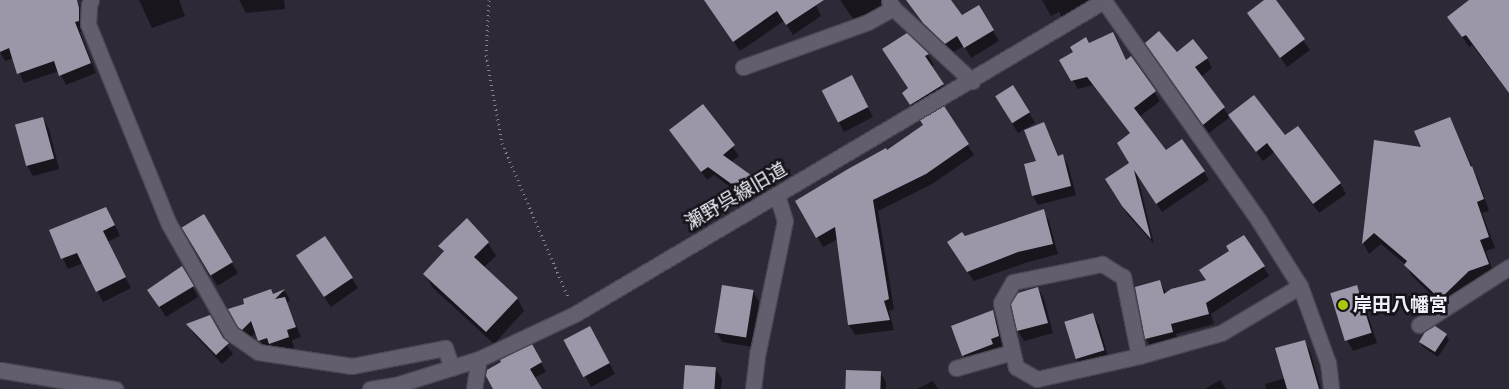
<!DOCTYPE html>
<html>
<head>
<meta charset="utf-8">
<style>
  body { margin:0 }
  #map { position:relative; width:1509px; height:389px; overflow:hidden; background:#2d2937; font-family:"Zilla Slab","Noto Sans JP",serif }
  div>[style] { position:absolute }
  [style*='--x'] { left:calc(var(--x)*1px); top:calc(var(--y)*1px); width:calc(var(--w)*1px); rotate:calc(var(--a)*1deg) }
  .shadow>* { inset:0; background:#0007; transform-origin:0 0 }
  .building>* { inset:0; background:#9c97a8; transform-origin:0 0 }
  .path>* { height:3px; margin-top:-1.5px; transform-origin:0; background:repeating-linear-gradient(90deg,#878490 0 1px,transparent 0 5px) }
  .roads { filter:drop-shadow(1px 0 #4a4752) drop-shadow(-1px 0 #4a4752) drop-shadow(0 1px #4a4752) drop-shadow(0 -1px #4a4752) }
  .minor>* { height:15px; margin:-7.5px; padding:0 7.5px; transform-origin:7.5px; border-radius:7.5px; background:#635e6e }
  .dots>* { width:14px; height:14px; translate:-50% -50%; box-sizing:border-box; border:2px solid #151319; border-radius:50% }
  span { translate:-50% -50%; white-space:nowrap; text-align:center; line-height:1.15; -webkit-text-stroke:5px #151319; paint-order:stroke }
  .street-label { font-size:19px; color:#f0eef7 }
  .poi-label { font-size:19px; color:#f0eef7; font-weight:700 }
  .left { translate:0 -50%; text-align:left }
</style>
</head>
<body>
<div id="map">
  <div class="shadow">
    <i style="clip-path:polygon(0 0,77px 0,84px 19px,84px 31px,80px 32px,96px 73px,66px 85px,59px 71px,24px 83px,13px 58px,5px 61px,0 52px)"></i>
    <i style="clip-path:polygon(139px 0,179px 0,185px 16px,152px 28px)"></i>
    <i style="clip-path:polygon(239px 0,284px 0,285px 9px,246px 13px)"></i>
    <i style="clip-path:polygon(709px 0,824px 0,816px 5px,821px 16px,793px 35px,784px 21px,740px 51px,713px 12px)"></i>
    <i style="clip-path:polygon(840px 0,897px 0,859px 27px)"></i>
    <i style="clip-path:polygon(906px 0,949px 0,962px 17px,979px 7px,999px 41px,971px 58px,964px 46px,952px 53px,930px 33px)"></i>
    <i style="clip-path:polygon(1042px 0,1092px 0,1065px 23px,1059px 12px,1051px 16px)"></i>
    <i style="clip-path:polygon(1266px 0,1274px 0,1310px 50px,1287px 67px,1249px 13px)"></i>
    <i style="clip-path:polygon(1471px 0,1509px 0,1509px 93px,1472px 45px,1469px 47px,1449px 17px)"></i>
    <i style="clip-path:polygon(907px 35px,928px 55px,934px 65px,931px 67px,949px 95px,917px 114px,909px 103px)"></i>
    <i style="clip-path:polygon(1089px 44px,1126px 61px,1131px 57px,1160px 101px,1139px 117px,1166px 151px,1204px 172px,1209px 180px,1162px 212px,1137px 174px,1154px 244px,1128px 215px,1111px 189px,1130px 164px,1131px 134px,1093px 85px,1078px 89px,1061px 60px)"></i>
    <i style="clip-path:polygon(1152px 53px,1176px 53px,1207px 58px,1212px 68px,1201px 77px,1229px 116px,1285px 137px,1340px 183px,1346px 194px,1319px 213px,1274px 152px,1263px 161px,1230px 117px,1209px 133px)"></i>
    <i style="left:1013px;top:86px;width:43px;height:20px;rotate:59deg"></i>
    <i style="clip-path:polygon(857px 87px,873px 117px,844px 132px,823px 91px)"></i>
    <i style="clip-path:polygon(703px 106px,739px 156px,731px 162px,754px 179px,760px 188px,750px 202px,714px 175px,707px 180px,671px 131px)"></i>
    <i style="clip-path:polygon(944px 108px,974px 155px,932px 184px,878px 211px,894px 309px,889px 311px,894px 330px,855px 335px,849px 325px,838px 239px,823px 247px,797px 202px,887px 151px,925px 126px)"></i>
    <i style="clip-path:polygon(1449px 118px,1478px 179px,1489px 211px,1482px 213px,1495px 248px,1486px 251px,1494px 275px,1447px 310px,1412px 276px,1405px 264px,1381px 244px,1369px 254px,1363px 243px,1375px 141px,1423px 148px)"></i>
    <i style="clip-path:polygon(43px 119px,49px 129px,59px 169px,33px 176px,27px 165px)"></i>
    <i style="clip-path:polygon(1049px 133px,1059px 157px,1063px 156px,1068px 165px,1076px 195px,1038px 205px,1033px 196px,1038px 162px)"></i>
    <i style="clip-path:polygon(1043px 211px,1049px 221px,1058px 254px,1025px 263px,974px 281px,954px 253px,965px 238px)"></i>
    <i style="left:203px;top:215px;width:68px;height:24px;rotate:59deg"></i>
    <i style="clip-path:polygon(112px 219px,120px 236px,107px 242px,131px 288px,103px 302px,83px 263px,68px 269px,50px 231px)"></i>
    <i style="clip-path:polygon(325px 237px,358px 288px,331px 307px,303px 266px)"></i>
    <i style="clip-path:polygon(488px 243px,496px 256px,483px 268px,517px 298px,524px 311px,494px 344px,432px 287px,425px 274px,444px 253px,440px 246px)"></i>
    <i style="clip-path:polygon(1263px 266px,1269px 276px,1211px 314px,1214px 324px,1176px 334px,1178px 343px,1152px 349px,1146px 338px,1160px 282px,1166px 293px)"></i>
    <i style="clip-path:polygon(182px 268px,198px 297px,166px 317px,155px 300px)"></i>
    <i style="clip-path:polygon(1356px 287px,1362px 297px,1377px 343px,1353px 351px,1347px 340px)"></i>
    <i style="clip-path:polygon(1038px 288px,1044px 299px,1053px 333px,1024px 341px,1018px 331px,1012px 305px)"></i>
    <i style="clip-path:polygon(285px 291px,290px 300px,287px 303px,301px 337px,292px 340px,294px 348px,276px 354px,265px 350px,256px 332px,249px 339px,246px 337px,230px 310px)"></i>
    <i style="clip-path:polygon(753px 291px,759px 302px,753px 347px,722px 342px,716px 331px)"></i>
    <i style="clip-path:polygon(992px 311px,998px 322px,1004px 347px,969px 366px,952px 327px)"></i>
    <i style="clip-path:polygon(1093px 315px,1099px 325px,1109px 360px,1082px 368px,1076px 358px)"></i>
    <i style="clip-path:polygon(188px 324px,222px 339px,233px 354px,222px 364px,194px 334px)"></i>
    <i style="clip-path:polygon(1446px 335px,1449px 340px,1438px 357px,1423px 347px,1420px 342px)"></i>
    <i style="clip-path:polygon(596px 338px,615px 374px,591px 387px,566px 341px)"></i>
    <i style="clip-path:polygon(1305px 342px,1310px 351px,1321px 389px,1266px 389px,1265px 384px,1285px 378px)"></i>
    <i style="clip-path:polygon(532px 346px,546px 372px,534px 378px,541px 389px,494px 389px)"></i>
    <i style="clip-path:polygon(716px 369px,722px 379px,721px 389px,685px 389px)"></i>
    <i style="clip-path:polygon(880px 372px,886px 382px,886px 389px,847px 389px)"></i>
    <i style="clip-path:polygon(1220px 380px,1226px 389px,1205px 389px)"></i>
    <i style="clip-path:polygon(933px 381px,938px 389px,917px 389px)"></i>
  </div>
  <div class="building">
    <i style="clip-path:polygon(0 0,77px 0,79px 8px,79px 21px,75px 22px,91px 63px,59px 76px,54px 61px,17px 74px,9px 48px,0 52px)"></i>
    <i style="clip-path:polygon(704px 0,824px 0,786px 25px,777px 11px,733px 42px)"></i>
    <i style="clip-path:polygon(906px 0,951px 0,962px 15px,979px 5px,994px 30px,964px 48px,957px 36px,945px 44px,923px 23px)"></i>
    <i style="clip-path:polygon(1264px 0,1276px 0,1305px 39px,1280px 58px,1247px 13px)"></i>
    <i style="clip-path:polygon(1469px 0,1509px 0,1509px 93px,1466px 35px,1462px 37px,1447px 17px)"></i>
    <i style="clip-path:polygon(1159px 31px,1177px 52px,1193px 39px,1208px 58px,1195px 67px,1225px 107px,1203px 125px,1145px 43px)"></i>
    <i style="clip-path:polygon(1113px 32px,1126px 60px,1131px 56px,1156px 91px,1134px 108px,1166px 150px,1182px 139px,1205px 171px,1156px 204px,1134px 170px,1151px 239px,1122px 206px,1105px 179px,1129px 163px,1117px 143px,1130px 133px,1087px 77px,1071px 81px,1059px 60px,1073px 52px,1070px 47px,1086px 37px,1089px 43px)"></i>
    <i style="clip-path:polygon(907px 33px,929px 54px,925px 56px,944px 84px,910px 105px,902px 93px,908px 88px,882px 49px)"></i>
    <i style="left:852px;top:75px;width:36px;height:34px;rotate:63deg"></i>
    <i style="left:1013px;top:85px;width:32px;height:21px;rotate:58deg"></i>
    <i style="clip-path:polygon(1254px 95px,1285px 135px,1298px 126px,1341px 183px,1313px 204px,1267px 143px,1256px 152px,1228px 115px)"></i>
    <i style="clip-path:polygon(703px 104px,735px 145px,723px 155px,755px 178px,744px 193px,708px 167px,701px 172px,669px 130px)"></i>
    <i style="clip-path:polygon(944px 106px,969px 144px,926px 174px,873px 200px,889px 299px,884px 301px,890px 320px,848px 325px,835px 227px,816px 238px,795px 201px,848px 169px,886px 148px,887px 150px,923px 125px,920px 120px)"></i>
    <i style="left:43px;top:117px;width:43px;height:29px;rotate:75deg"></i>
    <i style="clip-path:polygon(1450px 117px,1471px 167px,1472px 166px,1484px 199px,1477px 202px,1489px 237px,1480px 240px,1489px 264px,1469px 271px,1440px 299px,1404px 265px,1407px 261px,1374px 233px,1362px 244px,1374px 140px,1421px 147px,1414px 131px)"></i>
    <i style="clip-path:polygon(1044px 122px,1058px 156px,1063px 154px,1071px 186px,1032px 196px,1024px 164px,1036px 161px,1024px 130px)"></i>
    <i style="clip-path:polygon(106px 207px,115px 225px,103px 231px,126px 277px,96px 292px,77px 253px,61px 259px,49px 230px)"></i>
    <i style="clip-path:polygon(1044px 209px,1053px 244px,1018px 252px,967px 272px,947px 242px,962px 232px,965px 236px)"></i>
    <i style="left:204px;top:214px;width:56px;height:26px;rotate:59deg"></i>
    <i style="clip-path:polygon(467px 218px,489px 242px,474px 257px,518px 298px,486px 332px,423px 274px,444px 251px,438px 246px)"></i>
    <i style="clip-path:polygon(1244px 235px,1265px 266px,1206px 303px,1209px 314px,1171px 324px,1173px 332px,1145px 339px,1135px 287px,1160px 280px,1164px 294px,1171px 289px,1206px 280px,1199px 270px,1229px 251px,1226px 246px)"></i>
    <i style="left:325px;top:236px;width:50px;height:35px;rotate:56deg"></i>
    <i style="clip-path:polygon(182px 266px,194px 286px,159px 307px,147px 290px)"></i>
    <i style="left:722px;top:285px;width:32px;height:48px;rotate:9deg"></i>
    <i style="left:1357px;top:285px;width:50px;height:28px;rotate:73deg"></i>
    <i style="clip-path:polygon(1038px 287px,1048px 323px,1017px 331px,1011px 304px,1018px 293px)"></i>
    <i style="clip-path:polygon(271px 289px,273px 294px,285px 289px,275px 299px,285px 297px,296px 327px,287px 330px,289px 337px,269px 344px,267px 338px,258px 341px,251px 321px,242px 330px,238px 327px,228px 309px,244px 304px,243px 299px)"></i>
    <i style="clip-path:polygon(993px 310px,999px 336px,991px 339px,993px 344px,962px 356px,951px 326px)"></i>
    <i style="left:1093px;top:313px;width:39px;height:30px;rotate:73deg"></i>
    <i style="clip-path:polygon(210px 315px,223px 338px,229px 343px,216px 355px,186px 324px)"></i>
    <i style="left:590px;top:326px;width:42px;height:30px;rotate:62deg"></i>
    <i style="clip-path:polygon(1435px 326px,1447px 334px,1435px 352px,1419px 342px,1425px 332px)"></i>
    <i style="clip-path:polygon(1305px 340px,1319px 389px,1287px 389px,1275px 348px)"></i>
    <i style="clip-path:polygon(532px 344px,542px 362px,530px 369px,542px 389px,493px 389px,486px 376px,487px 370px,501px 362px,500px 360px)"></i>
    <i style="left:685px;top:365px;width:31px;height:24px;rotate:4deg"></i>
    <i style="left:846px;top:370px;width:35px;height:19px;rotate:2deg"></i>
  </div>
  <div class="path">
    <i style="--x:489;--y:0;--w:55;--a:93.1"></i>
    <i style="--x:486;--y:55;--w:89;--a:79.7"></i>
    <i style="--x:502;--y:143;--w:168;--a:66.8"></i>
  </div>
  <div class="roads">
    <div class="minor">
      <i style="--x:91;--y:0;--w:5;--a:112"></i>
      <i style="--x:89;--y:5;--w:19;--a:93"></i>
      <i style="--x:88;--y:24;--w:216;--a:68"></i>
      <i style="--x:169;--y:224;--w:125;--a:60.4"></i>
      <i style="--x:231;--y:333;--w:33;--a:35"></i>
      <i style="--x:258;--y:352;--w:95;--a:8.5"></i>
      <i style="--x:352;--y:366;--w:95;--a:-11"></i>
      <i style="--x:445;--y:348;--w:21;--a:71"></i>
      <i style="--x:889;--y:1;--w:8;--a:60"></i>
      <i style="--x:893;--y:8;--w:108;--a:42.7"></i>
      <i style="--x:1104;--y:1;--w:269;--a:54.8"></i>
      <i style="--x:1259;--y:221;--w:77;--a:57.8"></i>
      <i style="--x:1300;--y:286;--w:82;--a:70"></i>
      <i style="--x:1328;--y:363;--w:26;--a:83"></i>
      <i style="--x:743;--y:67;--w:133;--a:-19.8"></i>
      <i style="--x:868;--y:22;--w:29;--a:-29"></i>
      <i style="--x:1419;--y:325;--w:107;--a:-32.8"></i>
      <i style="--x:1139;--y:356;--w:81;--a:-101.4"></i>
      <i style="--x:1123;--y:277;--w:25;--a:-148"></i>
      <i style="--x:1102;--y:264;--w:91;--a:168.6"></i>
      <i style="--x:1013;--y:282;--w:24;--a:120"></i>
      <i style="--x:1001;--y:303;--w:66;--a:76.8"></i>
      <i style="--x:1016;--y:367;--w:24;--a:30"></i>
      <i style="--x:1037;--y:379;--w:105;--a:-12.7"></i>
      <i style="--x:1139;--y:356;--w:85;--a:-15.7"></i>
      <i style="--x:1221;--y:333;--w:92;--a:-30.7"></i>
      <i style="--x:956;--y:368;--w:58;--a:-15.9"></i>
      <i style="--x:0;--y:370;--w:117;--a:9.4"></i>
      <i style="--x:370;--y:389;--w:26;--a:-9"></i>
      <i style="--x:396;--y:385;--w:87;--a:-17.4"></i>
      <i style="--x:479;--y:359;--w:106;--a:-25.1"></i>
      <i style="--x:575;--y:314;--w:616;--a:-30.64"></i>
      <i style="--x:474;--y:389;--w:30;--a:-81"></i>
      <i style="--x:753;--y:389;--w:38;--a:-83"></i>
      <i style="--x:758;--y:351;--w:133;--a:-78.3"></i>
      <i style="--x:785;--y:221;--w:27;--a:-107"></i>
    </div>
  </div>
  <div class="dots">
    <i style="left:1343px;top:305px;background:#aec60b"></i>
  </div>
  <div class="street-label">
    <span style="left:736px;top:196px;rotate:-30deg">瀬野呉線旧道</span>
  </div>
  <div class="poi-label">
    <span class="left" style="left:1353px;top:305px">岸田八幡宮</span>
  </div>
</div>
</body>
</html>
